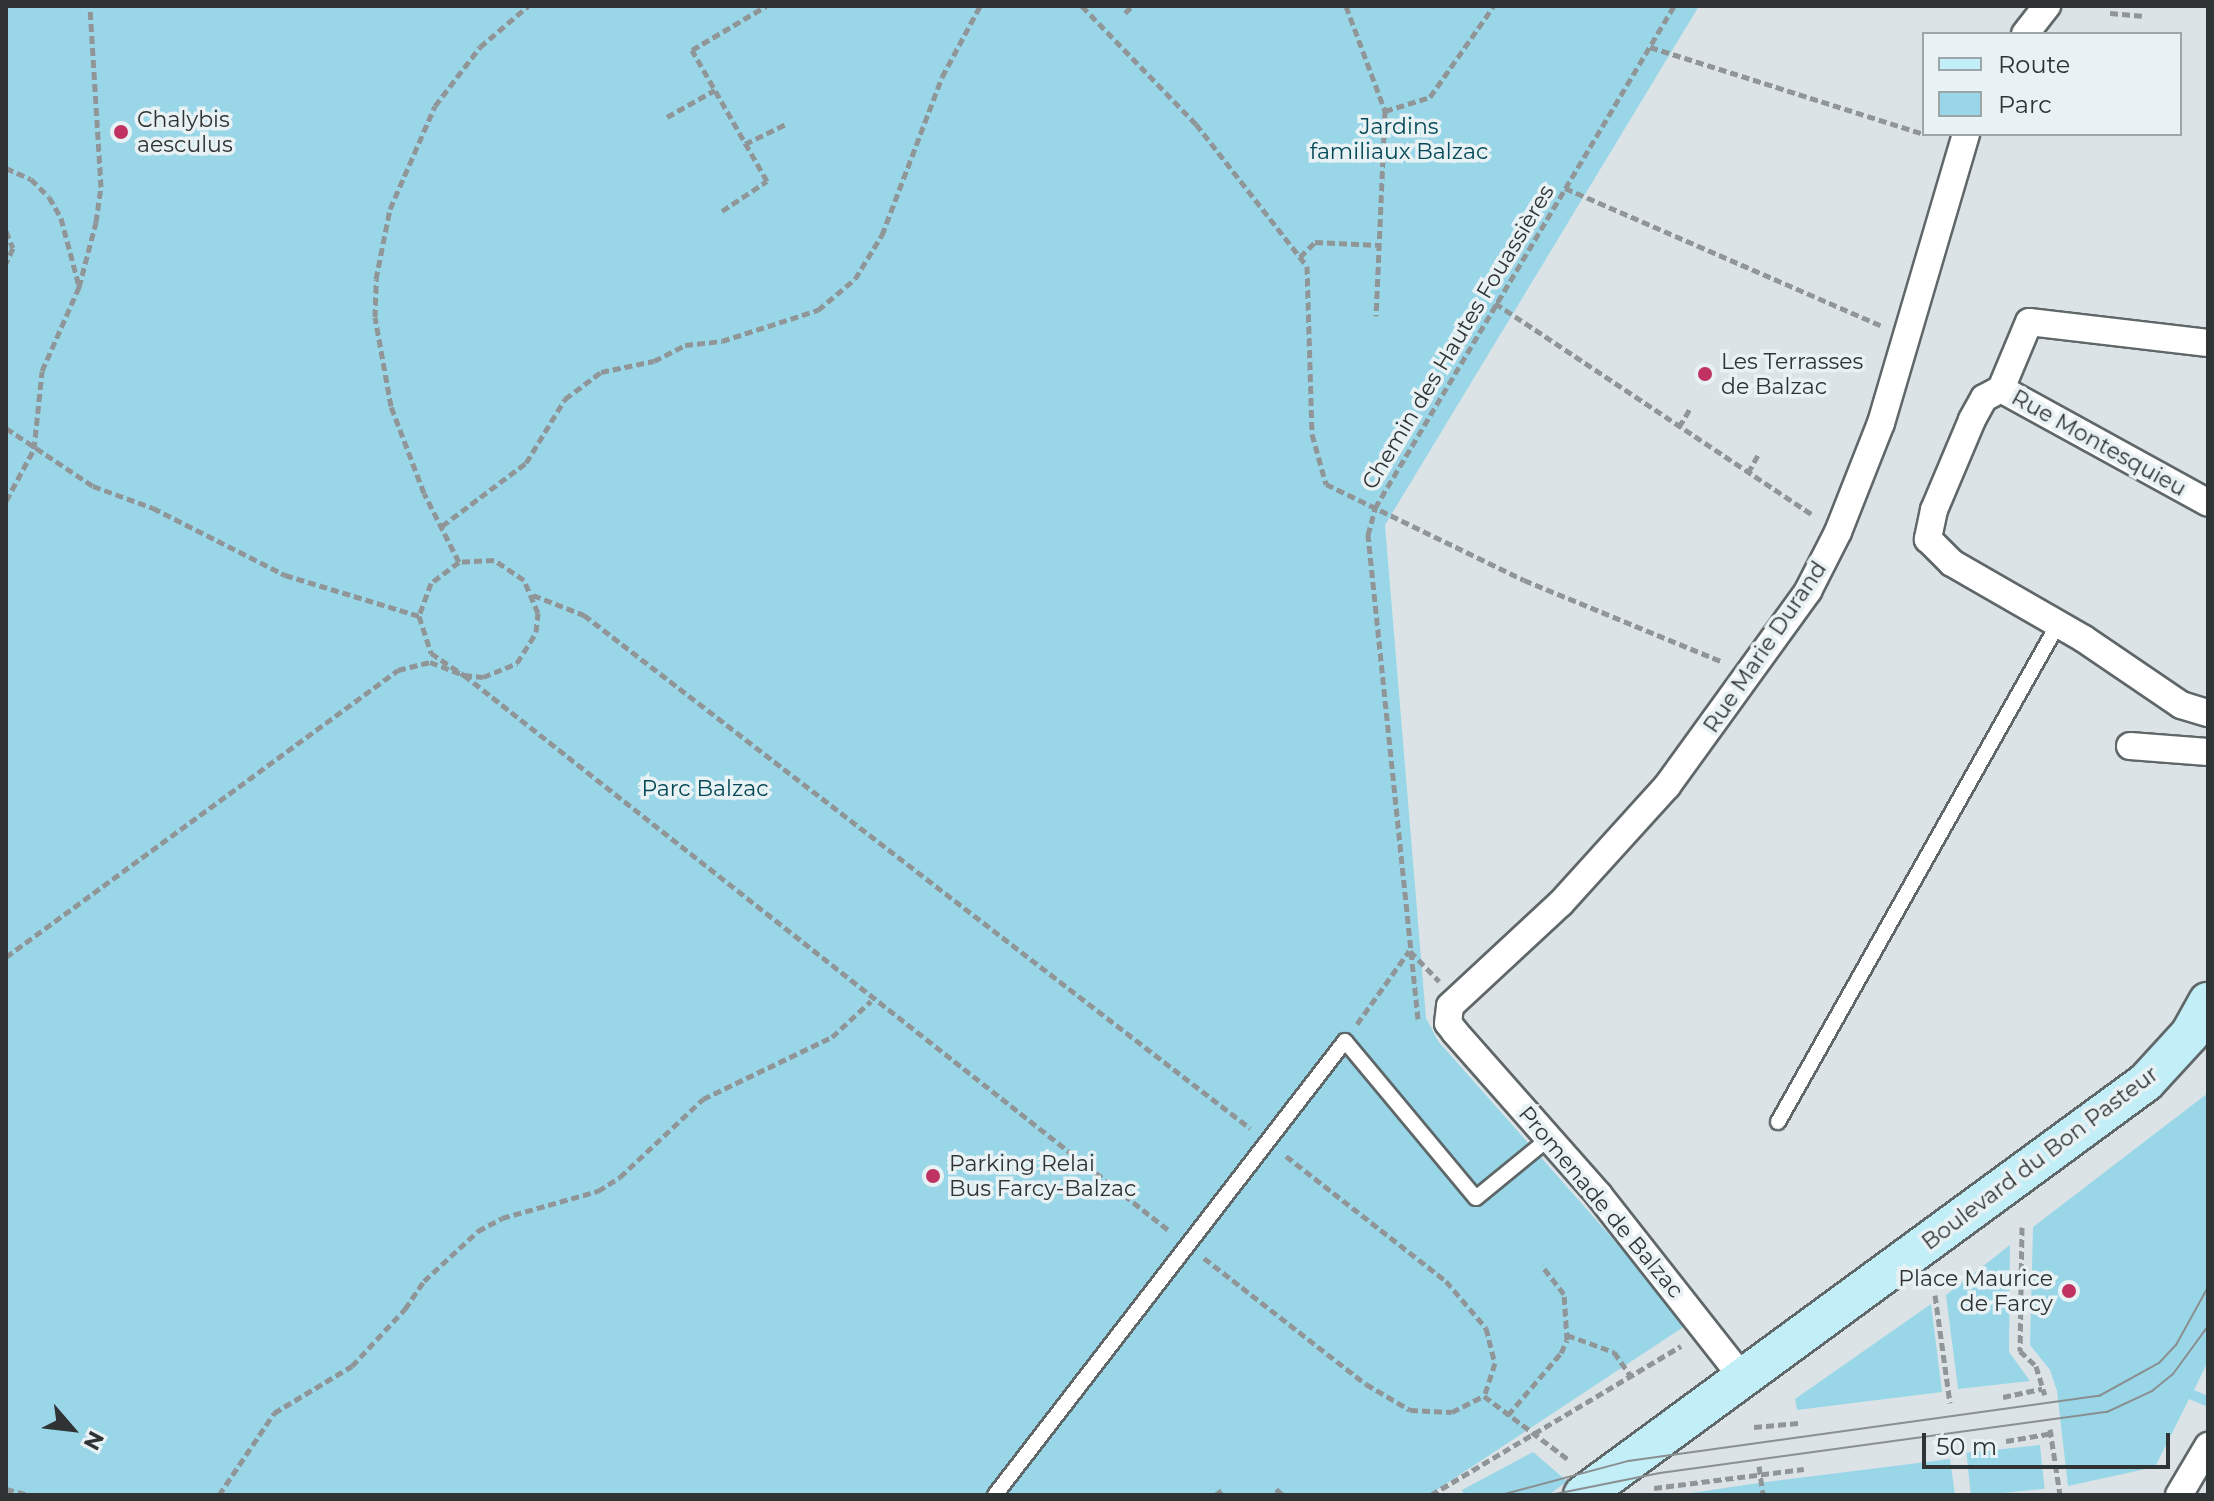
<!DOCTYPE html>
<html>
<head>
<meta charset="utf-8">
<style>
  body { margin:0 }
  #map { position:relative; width:2214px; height:1501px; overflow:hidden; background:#dbe3e6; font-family:Montserrat,sans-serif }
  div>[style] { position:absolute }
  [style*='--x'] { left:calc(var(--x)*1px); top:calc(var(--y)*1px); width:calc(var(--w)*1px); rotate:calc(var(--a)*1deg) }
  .green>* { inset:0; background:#99d7e8; transform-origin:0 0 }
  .path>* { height:5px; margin-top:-2.5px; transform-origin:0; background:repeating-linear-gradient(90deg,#909698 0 8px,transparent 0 12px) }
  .roads { filter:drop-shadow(2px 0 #5f6769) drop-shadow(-2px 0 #5f6769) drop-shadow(0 2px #5f6769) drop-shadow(0 -2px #5f6769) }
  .lane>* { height:14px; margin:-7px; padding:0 7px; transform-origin:7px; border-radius:7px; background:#fff }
  .street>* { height:26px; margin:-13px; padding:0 13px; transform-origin:13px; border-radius:13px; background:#fff }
  .secondary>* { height:38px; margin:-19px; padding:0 19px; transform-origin:19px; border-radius:19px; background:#c2eef8 }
  .tram>* { height:2px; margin:-1px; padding:0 1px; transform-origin:1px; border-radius:1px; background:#8a8f91 }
  .dots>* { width:22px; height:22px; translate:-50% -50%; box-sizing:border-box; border:4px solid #e8f1f3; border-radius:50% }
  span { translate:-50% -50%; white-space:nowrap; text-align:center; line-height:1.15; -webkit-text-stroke:7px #e8f1f3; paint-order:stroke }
  .poi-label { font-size:22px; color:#303334 }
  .left { translate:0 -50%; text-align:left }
  .right { translate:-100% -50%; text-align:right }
  .park-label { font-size:22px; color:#044957 }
  .street-label { font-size:22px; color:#303334 }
  .frame { position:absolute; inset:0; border:8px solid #303334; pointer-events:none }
  .legend { position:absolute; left:1922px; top:32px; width:260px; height:104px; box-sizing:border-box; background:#e8f1f3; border:2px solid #9ea5a7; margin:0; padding:10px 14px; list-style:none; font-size:24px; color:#303334 }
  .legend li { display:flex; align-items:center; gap:16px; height:40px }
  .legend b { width:40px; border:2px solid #9ea5a7 }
  .north { position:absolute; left:32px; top:1389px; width:80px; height:80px; -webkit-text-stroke:6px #e8f1f3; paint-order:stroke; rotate:118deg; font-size:22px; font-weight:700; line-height:32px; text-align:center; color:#303334 }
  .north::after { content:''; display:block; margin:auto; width:28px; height:36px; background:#303334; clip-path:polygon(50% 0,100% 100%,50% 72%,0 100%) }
  .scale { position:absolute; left:1922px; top:1433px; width:248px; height:36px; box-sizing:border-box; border:4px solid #303334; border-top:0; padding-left:10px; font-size:24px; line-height:28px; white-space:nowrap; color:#303334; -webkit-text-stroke:6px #e8f1f3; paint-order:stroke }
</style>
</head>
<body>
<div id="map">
  <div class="green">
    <i style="clip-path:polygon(6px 6px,1699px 6px,1385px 525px,1426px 1018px,1438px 1041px,1688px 1324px,1429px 1495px,6px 1495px)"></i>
    <i style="clip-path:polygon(2208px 1093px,2208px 1361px,2194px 1390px,2208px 1396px,2208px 1407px,2189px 1399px,2155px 1467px,2068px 1486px,2057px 1391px,2050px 1370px,2030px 1345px,2033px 1227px)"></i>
    <i style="clip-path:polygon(2010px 1245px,2009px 1352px,2030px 1381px,1958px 1389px,1946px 1295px)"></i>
    <i style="clip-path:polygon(1931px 1304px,1942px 1392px,1797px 1410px,1795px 1399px)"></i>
    <i style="left:2040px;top:1445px;width:44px;height:74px;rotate:84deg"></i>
    <i style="clip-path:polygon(1533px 1452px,1567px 1481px,1549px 1495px,1464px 1495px,1462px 1490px)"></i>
    <i style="clip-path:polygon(1950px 1459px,1955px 1495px,1677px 1495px,1766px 1482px)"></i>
  </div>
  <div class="path">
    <i style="--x:1082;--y:6;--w:164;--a:46"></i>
    <i style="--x:1196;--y:124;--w:180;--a:52"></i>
    <i style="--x:1307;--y:266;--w:168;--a:88.3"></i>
    <i style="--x:1312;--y:434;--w:52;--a:74.4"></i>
    <i style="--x:1326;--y:484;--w:220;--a:25.9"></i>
    <i style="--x:1524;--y:580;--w:215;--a:22.4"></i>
    <i style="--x:1346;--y:6;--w:112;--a:69.6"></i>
    <i style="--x:1385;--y:111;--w:205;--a:92.5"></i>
    <i style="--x:1125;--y:13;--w:10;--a:-45"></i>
    <i style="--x:2110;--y:13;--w:32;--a:5"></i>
    <i style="--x:1650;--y:47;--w:287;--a:17.6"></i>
    <i style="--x:1385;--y:111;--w:47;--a:-17.3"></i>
    <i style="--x:1430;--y:97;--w:110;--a:-55"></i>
    <i style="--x:667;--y:117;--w:55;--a:-29.4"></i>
    <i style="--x:745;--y:144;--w:46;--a:-26"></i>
    <i style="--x:6;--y:168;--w:27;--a:24"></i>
    <i style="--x:31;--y:179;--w:25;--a:45"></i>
    <i style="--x:49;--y:197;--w:24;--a:60"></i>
    <i style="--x:61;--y:218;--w:70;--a:75.2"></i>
    <i style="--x:1565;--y:188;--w:344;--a:23.5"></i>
    <i style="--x:722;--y:211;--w:54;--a:-33.7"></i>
    <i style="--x:767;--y:181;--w:151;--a:-119.8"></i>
    <i style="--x:692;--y:50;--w:86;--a:-30.7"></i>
    <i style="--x:6;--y:231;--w:18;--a:68"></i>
    <i style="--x:13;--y:248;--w:17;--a:115"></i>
    <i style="--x:1300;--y:257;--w:21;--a:-45"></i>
    <i style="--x:1315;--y:242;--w:64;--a:2.7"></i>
    <i style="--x:1495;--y:303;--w:382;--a:33.7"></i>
    <i style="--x:1679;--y:427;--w:23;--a:-59"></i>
    <i style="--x:6;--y:428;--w:105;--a:33.7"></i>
    <i style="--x:93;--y:486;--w:64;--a:20.1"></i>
    <i style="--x:153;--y:508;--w:148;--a:26.9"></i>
    <i style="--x:285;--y:575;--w:140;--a:17"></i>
    <i style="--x:1748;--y:473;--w:23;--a:-61"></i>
    <i style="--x:6;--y:501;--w:59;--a:-61.7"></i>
    <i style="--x:34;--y:449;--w:78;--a:-84.1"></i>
    <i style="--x:42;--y:371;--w:92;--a:-66.2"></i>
    <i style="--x:79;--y:287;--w:67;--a:-75.3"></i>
    <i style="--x:96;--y:222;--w:35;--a:-82"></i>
    <i style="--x:101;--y:187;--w:181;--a:-93.5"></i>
    <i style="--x:442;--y:526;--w:105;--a:-36.9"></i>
    <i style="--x:526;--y:463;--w:75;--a:-58.6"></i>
    <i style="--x:565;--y:399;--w:45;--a:-36.9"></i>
    <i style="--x:601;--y:372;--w:54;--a:-11.7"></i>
    <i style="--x:654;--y:361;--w:35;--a:-27"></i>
    <i style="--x:685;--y:345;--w:37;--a:-6"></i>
    <i style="--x:722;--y:341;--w:101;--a:-17.9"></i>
    <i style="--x:818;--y:310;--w:48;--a:-40"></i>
    <i style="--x:855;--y:279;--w:52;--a:-58.5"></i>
    <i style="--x:882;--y:235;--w:169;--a:-69.2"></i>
    <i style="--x:942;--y:77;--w:81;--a:-61.8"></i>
    <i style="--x:459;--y:562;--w:77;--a:-116.9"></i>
    <i style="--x:424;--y:493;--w:93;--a:-110.8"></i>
    <i style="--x:391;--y:406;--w:90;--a:-100.2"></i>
    <i style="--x:375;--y:317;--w:38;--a:-88"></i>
    <i style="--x:376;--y:279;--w:71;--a:-78.7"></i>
    <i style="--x:390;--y:209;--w:112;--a:-66.4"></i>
    <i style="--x:435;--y:106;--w:74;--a:-52.7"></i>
    <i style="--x:480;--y:47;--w:63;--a:-40.5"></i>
    <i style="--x:533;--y:595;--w:55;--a:21.4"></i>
    <i style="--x:584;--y:615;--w:841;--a:37.61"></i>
    <i style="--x:1410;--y:951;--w:42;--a:46"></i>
    <i style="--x:6;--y:957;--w:486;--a:-36.2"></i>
    <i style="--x:398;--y:670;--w:33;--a:-14"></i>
    <i style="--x:430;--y:662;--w:36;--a:21"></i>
    <i style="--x:464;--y:675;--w:19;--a:6"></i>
    <i style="--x:483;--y:677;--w:37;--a:-22"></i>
    <i style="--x:517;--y:663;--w:36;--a:-58"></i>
    <i style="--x:536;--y:632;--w:19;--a:-84"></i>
    <i style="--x:538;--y:613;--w:36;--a:-113"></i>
    <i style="--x:524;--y:580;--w:36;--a:-146"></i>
    <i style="--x:494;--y:560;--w:35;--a:177"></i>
    <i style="--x:459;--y:562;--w:35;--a:143"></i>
    <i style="--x:431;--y:583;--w:35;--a:110"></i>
    <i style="--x:419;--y:616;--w:39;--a:72"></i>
    <i style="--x:431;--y:653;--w:40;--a:34"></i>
    <i style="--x:464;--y:675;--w:900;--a:38.23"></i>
    <i style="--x:1418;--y:1019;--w:487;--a:-95.9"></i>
    <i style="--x:1368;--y:535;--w:28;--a:-75"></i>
    <i style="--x:1375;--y:508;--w:584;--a:-59.22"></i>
    <i style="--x:1357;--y:1024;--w:90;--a:-54.5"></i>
    <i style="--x:1286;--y:1156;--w:203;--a:38"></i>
    <i style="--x:1446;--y:1281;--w:62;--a:49.6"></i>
    <i style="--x:1486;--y:1328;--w:36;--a:76"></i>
    <i style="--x:1495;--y:1363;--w:35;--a:108"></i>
    <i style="--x:2022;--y:1227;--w:124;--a:90.9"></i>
    <i style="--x:2020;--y:1351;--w:22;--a:43"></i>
    <i style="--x:2036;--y:1366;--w:30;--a:73"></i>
    <i style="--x:1204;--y:1258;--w:205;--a:37.9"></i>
    <i style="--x:1366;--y:1384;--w:51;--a:30.6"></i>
    <i style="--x:1410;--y:1410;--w:42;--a:2.7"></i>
    <i style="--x:1452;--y:1412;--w:36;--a:-27"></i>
    <i style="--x:1484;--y:1396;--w:106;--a:37"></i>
    <i style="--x:1935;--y:1295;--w:109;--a:82.1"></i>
    <i style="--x:1567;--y:1335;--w:50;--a:19.9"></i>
    <i style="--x:1614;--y:1352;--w:29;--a:55"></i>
    <i style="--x:2003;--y:1397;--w:40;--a:-12"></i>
    <i style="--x:1508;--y:1415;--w:82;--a:-49.5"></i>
    <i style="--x:1561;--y:1353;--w:14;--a:-65"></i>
    <i style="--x:1567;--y:1340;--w:46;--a:-93.7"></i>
    <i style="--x:1564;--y:1294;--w:36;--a:-128"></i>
    <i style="--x:1754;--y:1427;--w:45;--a:-5.1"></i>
    <i style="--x:2050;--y:1429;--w:67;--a:81.4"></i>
    <i style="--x:2006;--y:1441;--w:48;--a:-9.7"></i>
    <i style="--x:1759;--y:1466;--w:29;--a:82"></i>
    <i style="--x:1654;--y:1488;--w:151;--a:-7.2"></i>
    <i style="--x:6;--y:1489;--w:23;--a:15"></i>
    <i style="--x:1276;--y:1489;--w:9;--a:41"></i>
    <i style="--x:219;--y:1495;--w:99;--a:-56.1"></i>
    <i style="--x:274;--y:1413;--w:91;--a:-31.1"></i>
    <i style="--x:352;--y:1366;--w:78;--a:-47.1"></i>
    <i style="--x:405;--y:1309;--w:34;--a:-56"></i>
    <i style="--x:424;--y:1281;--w:74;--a:-42.8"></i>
    <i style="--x:478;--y:1231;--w:27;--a:-28"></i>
    <i style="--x:502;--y:1218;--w:100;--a:-15.7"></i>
    <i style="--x:598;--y:1191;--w:26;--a:-32"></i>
    <i style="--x:620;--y:1177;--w:114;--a:-43.2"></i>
    <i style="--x:703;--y:1099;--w:143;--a:-25.7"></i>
    <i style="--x:832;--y:1037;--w:53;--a:-42.7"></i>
    <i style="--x:1215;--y:1495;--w:11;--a:-34"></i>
    <i style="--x:1431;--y:1495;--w:291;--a:-30.8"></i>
  </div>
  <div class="roads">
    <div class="lane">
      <i style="--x:1778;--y:1122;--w:571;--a:-60.65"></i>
      <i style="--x:995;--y:1495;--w:573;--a:-52.37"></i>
      <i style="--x:1345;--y:1041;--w:204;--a:50.2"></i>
      <i style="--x:1476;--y:1198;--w:93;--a:-39.3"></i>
    </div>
    <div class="street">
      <i style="--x:2025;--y:34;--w:36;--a:-52"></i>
      <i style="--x:2208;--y:343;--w:180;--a:-173.3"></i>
      <i style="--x:2029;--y:322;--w:73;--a:112.7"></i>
      <i style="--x:2001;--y:389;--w:236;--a:28.8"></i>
      <i style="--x:2001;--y:389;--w:19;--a:152"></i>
      <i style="--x:1984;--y:398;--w:25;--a:119"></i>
      <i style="--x:1972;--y:420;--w:98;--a:112.9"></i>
      <i style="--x:1934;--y:510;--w:30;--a:102"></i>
      <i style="--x:1928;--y:539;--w:34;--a:45"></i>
      <i style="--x:1952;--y:563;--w:152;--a:29.9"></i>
      <i style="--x:2084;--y:639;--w:117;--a:34.2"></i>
      <i style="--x:2181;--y:705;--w:28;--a:17"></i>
      <i style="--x:2130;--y:746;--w:78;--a:4.4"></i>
      <i style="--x:1742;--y:1377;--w:231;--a:-128.2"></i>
      <i style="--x:1599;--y:1195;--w:217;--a:-131.5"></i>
      <i style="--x:1455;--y:1032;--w:11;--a:-128"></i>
      <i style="--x:1448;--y:1023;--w:17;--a:-83"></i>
      <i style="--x:1450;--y:1006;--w:151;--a:-42.9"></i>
      <i style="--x:1561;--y:903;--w:158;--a:-47.8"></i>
      <i style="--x:1667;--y:786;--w:241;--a:-54.1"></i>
      <i style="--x:1808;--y:591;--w:66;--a:-63"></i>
      <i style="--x:1838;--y:532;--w:117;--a:-68.5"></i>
      <i style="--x:1881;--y:423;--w:301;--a:-73.6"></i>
      <i style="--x:2179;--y:1495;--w:57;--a:-59.4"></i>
    </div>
    <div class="secondary">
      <i style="--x:1583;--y:1495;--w:698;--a:-36.26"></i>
      <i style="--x:2146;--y:1082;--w:65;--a:-47.5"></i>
      <i style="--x:2190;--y:1034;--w:37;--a:-61"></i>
    </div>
  </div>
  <div class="tram">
    <i style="--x:1501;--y:1495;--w:131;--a:-15"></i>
    <i style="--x:1628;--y:1461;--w:475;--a:-7.9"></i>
    <i style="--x:2099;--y:1396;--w:68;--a:-28.8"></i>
    <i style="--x:2159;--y:1363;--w:25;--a:-47"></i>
    <i style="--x:2176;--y:1345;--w:66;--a:-61.1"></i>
    <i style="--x:1550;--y:1495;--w:112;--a:-11.3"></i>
    <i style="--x:1660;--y:1473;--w:451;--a:-7.8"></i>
    <i style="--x:2107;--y:1412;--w:50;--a:-25"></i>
    <i style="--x:2152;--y:1391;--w:27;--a:-39"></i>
    <i style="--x:2173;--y:1374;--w:59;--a:-53.9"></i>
  </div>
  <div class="dots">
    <i style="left:121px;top:132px;background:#c03261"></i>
    <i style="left:1705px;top:374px;background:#c03261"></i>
    <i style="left:933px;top:1176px;background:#c03261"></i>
    <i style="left:2069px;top:1291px;background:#c03261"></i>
  </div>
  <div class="poi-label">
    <span class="left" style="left:137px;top:132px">Chalybis<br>aesculus</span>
    <span class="left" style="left:1721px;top:374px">Les Terrasses<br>de Balzac</span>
    <span class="left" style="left:949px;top:1176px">Parking Relai<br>Bus Farcy-Balzac</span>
    <span class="right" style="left:2053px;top:1291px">Place Maurice<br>de Farcy</span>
  </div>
  <div class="park-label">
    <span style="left:1399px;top:139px">Jardins<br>familiaux Balzac</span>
    <span style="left:705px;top:789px">Parc Balzac</span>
  </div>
  <div class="street-label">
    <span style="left:1458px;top:337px;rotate:-59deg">Chemin des Hautes Fouassières</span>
    <span style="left:2099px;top:443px;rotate:29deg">Rue Montesquieu</span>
    <span style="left:1765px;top:647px;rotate:-56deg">Rue Marie Durand</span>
    <span style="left:2040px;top:1158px;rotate:-37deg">Boulevard du Bon Pasteur</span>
    <span style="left:1601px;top:1202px;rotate:50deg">Promenade de Balzac</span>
  </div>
  <div class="frame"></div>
  <ul class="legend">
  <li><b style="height:10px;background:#c2eef8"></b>Route</li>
  <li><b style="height:22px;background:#99d7e8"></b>Parc</li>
  </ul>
  <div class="north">N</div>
  <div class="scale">50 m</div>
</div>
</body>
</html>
